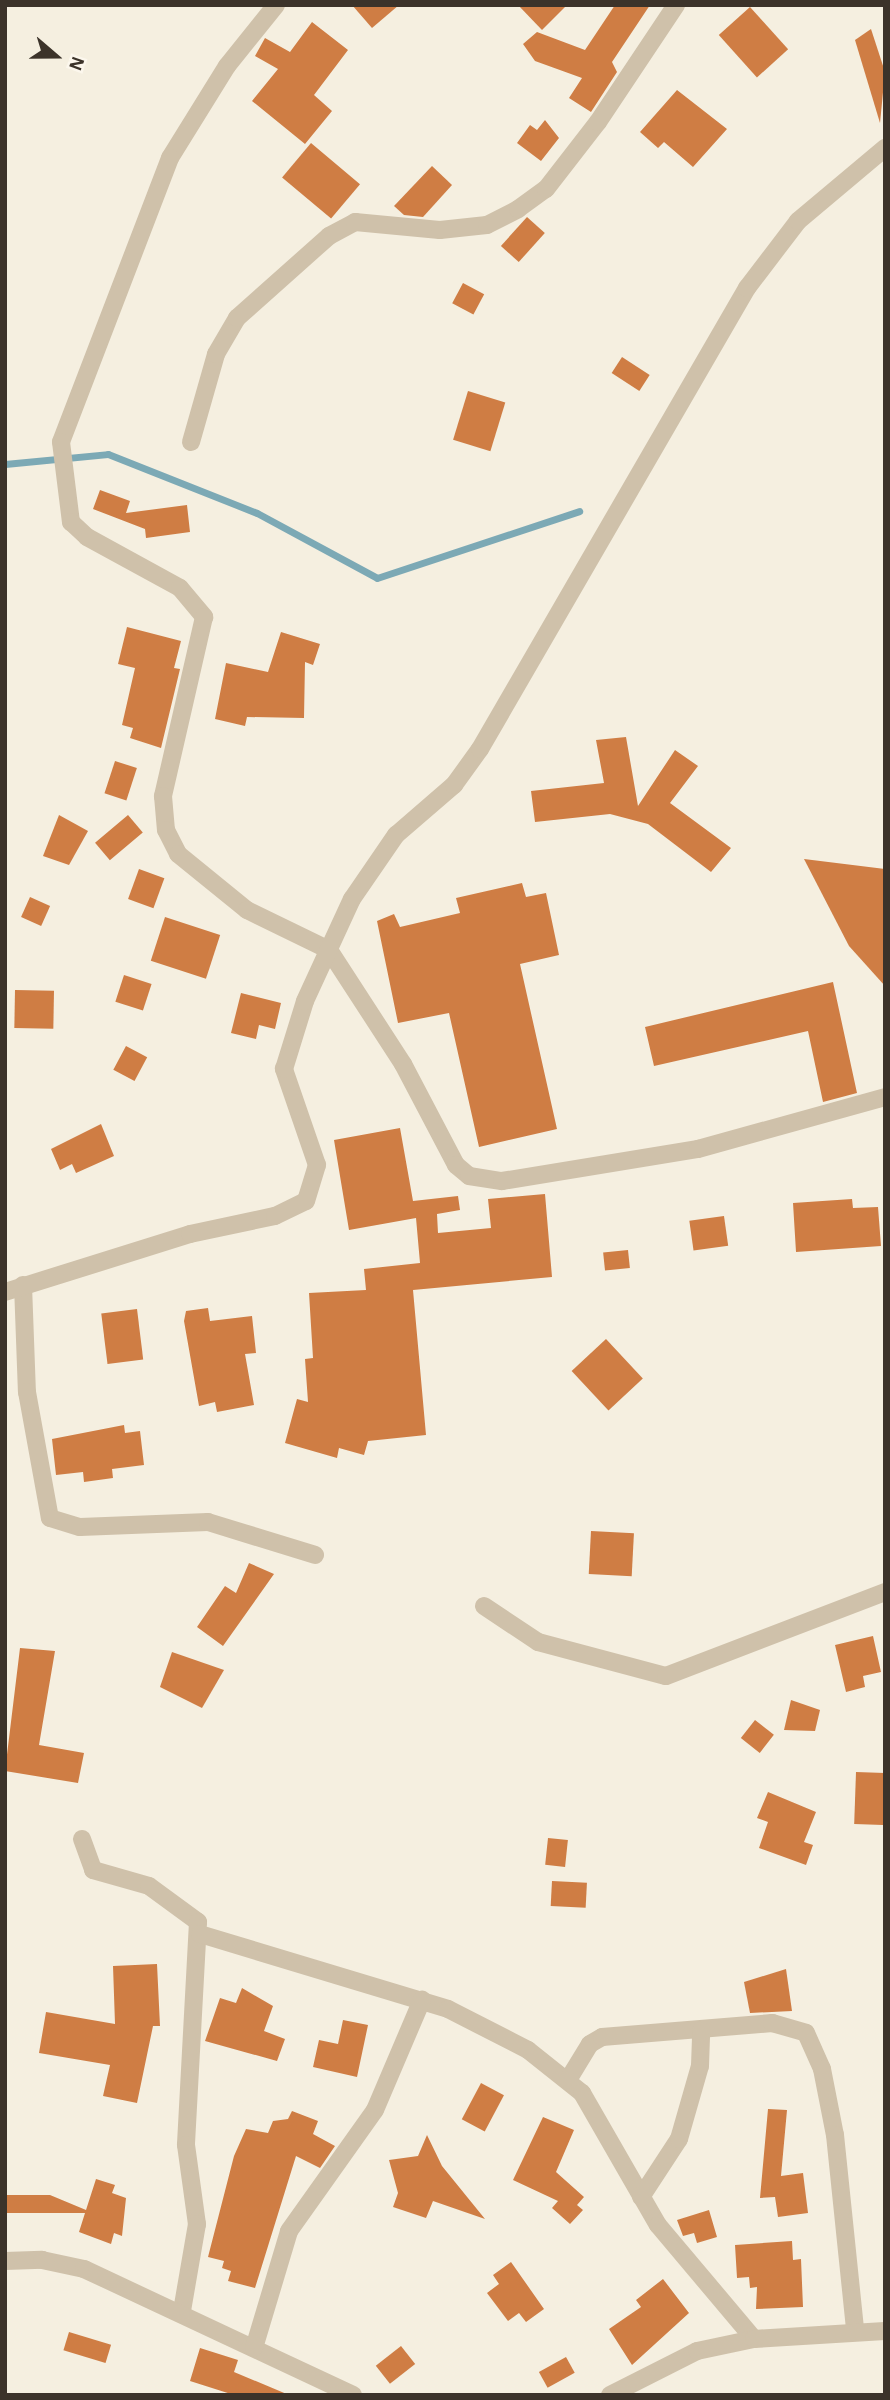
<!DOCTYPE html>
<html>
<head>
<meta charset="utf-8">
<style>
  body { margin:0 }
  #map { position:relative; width:890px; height:2400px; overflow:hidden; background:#f5efe0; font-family:"Alegreya Sans",sans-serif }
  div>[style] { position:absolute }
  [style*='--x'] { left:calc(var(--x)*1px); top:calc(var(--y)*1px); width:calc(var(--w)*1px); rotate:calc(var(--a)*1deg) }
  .stream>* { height:7px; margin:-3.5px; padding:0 3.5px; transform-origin:3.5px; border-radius:3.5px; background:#7ca9b5 }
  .building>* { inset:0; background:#cf7d44; transform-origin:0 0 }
  .minor>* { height:18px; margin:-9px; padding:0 9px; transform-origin:9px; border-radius:9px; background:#cfc1aa }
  span { translate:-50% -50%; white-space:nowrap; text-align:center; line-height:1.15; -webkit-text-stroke:5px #fcf7ed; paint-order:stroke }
  .frame { position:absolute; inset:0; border:7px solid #3c332a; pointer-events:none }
  .north { position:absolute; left:21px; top:21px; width:70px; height:70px; -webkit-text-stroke:5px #fcf7ed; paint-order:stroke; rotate:110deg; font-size:19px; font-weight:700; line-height:28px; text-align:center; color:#3c332a }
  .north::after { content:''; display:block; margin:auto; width:24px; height:32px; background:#3c332a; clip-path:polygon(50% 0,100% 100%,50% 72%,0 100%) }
</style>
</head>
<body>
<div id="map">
  <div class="stream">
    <i style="--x:5;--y:464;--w:103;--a:-5.5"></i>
    <i style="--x:108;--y:454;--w:160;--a:21.6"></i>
    <i style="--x:257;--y:513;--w:136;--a:28.4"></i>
    <i style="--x:377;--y:578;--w:213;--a:-18.3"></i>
  </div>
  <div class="building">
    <i style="clip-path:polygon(352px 5px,399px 5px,372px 28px)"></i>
    <i style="clip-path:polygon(518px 5px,567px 5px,542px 30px)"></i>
    <i style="clip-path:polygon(615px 5px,650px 5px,612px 62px,617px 72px,591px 112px,569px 98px,582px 78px,535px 61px,523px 44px,537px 32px,585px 50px)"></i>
    <i style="left:750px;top:7px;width:57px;height:42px;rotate:48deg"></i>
    <i style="clip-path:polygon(312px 22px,348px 50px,314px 95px,332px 111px,305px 144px,252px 101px,278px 69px,255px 56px,265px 38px,290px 52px)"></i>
    <i style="clip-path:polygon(871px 29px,885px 72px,880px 123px,855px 40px)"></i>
    <i style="clip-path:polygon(677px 90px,727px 129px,693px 167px,664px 142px,658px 148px,640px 132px)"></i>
    <i style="clip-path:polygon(545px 120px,559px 138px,541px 161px,517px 143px,530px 125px,537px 130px)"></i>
    <i style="left:311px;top:143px;width:64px;height:45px;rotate:40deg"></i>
    <i style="clip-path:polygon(432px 166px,452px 185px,423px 217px,404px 215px,394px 206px)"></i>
    <i style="left:527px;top:217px;width:24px;height:39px;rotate:42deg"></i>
    <i style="left:463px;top:283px;width:24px;height:23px;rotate:28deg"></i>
    <i style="left:622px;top:357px;width:33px;height:19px;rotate:33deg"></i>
    <i style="left:468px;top:391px;width:39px;height:51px;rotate:17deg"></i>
    <i style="clip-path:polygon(100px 490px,130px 501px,126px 513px,187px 505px,190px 532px,146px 538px,145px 529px,93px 509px)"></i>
    <i style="clip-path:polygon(127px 627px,181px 641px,174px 668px,180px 669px,161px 748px,130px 738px,133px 728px,122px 725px,135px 668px,118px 664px)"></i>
    <i style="clip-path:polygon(281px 632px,320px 644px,313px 665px,305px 662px,304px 718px,247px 717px,245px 726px,215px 719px,226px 663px,268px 672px)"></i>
    <i style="clip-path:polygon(626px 737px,638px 806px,675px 750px,698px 766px,670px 803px,731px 848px,711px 872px,648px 824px,610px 814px,535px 822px,531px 791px,604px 783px,596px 740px)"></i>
    <i style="left:115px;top:761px;width:23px;height:34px;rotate:18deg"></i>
    <i style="clip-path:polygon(59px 815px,88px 831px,69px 865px,43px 856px)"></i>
    <i style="left:128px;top:815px;width:23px;height:43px;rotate:50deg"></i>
    <i style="clip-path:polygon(804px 859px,885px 869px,885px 986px,849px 946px)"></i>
    <i style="left:139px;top:869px;width:27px;height:32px;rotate:20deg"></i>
    <i style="clip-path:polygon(522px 883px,526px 897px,546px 893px,559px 955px,520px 964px,557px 1129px,479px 1147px,449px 1013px,398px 1023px,377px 921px,394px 914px,400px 927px,460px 913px,456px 898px)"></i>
    <i style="left:30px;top:897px;width:22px;height:22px;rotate:24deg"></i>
    <i style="left:165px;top:917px;width:58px;height:46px;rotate:18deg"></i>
    <i style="left:124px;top:975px;width:29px;height:28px;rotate:18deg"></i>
    <i style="clip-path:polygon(833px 982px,857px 1093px,823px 1102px,808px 1031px,654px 1066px,645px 1027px)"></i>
    <i style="left:15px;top:990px;width:39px;height:38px;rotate:1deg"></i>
    <i style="clip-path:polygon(241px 993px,281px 1003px,275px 1029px,259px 1025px,256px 1039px,231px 1033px)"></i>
    <i style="left:126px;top:1046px;width:24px;height:27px;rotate:28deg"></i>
    <i style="clip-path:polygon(101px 1124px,114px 1156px,76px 1173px,72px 1164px,60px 1170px,51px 1149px)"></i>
    <i style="clip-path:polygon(400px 1128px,413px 1201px,458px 1196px,460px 1210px,437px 1214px,438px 1233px,491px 1228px,488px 1199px,545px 1194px,552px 1277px,413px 1290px,426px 1435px,368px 1441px,364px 1455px,339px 1448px,337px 1458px,285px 1443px,297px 1399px,308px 1402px,305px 1359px,313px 1358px,309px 1293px,366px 1290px,364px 1269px,420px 1263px,416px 1218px,349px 1230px,334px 1140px)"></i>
    <i style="clip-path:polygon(852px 1199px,853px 1208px,878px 1207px,881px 1246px,796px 1252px,793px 1203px)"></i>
    <i style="left:724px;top:1216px;width:30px;height:35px;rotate:82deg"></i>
    <i style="left:628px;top:1250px;width:18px;height:25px;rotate:84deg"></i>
    <i style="clip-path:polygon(208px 1308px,210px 1321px,252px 1316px,256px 1353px,245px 1354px,254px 1405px,217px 1412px,215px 1402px,199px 1406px,184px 1321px,186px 1311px)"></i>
    <i style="left:137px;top:1309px;width:51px;height:36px;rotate:83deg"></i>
    <i style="left:606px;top:1339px;width:54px;height:47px;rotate:47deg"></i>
    <i style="clip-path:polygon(124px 1425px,125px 1433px,140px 1431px,144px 1465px,112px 1469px,113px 1478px,84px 1482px,83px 1472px,56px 1475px,52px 1439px)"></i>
    <i style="left:591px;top:1531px;width:43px;height:43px;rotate:3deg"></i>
    <i style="clip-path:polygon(249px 1563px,274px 1574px,223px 1646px,197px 1627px,225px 1586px,236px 1593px)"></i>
    <i style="clip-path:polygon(873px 1636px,881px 1672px,863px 1676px,865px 1687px,846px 1692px,835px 1645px)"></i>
    <i style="clip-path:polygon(20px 1648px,55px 1651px,39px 1745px,84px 1753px,78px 1783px,5px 1771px)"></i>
    <i style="clip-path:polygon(172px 1652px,224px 1670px,202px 1708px,160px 1687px)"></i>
    <i style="clip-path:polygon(791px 1700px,820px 1710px,815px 1731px,784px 1730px)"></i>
    <i style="left:755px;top:1720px;width:24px;height:23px;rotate:38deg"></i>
    <i style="left:856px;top:1772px;width:29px;height:52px;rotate:2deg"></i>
    <i style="clip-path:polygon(768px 1792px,816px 1812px,804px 1842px,813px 1845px,806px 1865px,759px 1848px,768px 1822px,757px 1818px)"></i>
    <i style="left:548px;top:1838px;width:20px;height:27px;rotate:6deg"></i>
    <i style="left:552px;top:1881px;width:35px;height:25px;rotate:3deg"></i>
    <i style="clip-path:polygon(157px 1964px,160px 2026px,153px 2026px,137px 2103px,103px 2096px,110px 2065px,39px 2053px,46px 2012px,115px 2024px,113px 1966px)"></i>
    <i style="clip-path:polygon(786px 1969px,792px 2011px,750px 2013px,744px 1982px)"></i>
    <i style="clip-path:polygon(242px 1988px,273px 2006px,264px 2031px,285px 2039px,277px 2061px,205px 2041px,220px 1998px,236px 2003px)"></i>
    <i style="clip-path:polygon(343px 2020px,368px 2025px,357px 2077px,313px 2067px,319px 2040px,338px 2044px)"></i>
    <i style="left:481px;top:2083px;width:26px;height:41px;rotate:28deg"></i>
    <i style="clip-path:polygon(768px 2109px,787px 2110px,781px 2176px,803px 2173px,808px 2213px,778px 2217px,775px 2197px,760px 2198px)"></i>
    <i style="clip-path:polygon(292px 2111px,318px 2121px,313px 2134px,335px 2146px,320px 2168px,296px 2156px,255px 2288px,228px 2281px,231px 2271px,222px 2268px,224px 2261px,208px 2257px,234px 2156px,246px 2129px,268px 2133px,273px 2121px,288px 2119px)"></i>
    <i style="clip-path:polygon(543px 2117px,574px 2130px,556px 2172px,584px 2197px,577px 2205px,583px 2210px,570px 2224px,552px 2208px,558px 2201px,513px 2180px)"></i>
    <i style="clip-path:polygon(427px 2135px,442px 2166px,485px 2219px,433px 2201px,426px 2218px,393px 2207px,398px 2193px,389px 2160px,418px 2156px)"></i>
    <i style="clip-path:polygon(96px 2179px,115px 2185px,112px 2193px,126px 2198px,122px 2236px,114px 2233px,111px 2244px,79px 2232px,85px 2213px,5px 2213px,5px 2195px,50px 2195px,86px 2210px)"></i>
    <i style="clip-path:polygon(709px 2210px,717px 2237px,697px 2243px,694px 2233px,683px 2236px,677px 2220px)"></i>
    <i style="clip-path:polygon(792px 2241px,793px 2260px,801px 2259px,803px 2307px,756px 2309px,757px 2287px,750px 2288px,749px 2277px,737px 2278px,735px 2245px)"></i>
    <i style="clip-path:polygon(511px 2262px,544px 2309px,526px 2322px,519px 2313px,508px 2321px,487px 2293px,499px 2284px,493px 2275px)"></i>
    <i style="clip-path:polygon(663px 2279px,689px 2313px,632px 2365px,609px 2329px,641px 2307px,636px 2300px)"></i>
    <i style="left:69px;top:2332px;width:44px;height:19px;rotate:17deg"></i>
    <i style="left:401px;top:2346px;width:23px;height:32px;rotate:52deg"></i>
    <i style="clip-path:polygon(200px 2348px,238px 2360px,234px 2372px,289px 2395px,234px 2395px,190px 2381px)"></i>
    <i style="left:566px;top:2357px;width:18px;height:31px;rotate:61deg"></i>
  </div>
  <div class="minor">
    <i style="--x:276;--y:5;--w:78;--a:128.8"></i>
    <i style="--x:227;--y:66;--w:108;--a:121.8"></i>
    <i style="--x:170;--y:158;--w:304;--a:111"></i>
    <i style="--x:61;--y:442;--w:81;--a:82.9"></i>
    <i style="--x:71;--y:522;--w:22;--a:43"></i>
    <i style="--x:87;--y:537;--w:106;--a:28.7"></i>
    <i style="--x:180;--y:588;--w:38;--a:50"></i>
    <i style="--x:204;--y:617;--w:184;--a:102.9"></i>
    <i style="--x:163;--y:796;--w:34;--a:85"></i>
    <i style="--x:166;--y:830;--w:27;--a:63"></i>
    <i style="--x:178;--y:854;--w:89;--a:39.1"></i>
    <i style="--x:247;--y:910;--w:91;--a:26"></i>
    <i style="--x:329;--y:950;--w:136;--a:57"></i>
    <i style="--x:403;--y:1064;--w:114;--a:62.3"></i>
    <i style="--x:456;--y:1165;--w:17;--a:40"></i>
    <i style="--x:469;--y:1176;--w:33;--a:9"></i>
    <i style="--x:502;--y:1181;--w:199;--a:-9.3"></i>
    <i style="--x:698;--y:1149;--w:194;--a:-15.5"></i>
    <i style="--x:191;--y:442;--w:91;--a:-74.1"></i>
    <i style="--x:216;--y:354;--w:42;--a:-59.7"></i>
    <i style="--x:237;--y:318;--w:123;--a:-41.7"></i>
    <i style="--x:329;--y:236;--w:30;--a:-28"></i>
    <i style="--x:355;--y:222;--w:85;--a:5.4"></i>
    <i style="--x:440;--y:230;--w:47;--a:-6.1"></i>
    <i style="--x:487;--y:225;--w:35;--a:-27"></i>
    <i style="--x:518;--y:209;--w:34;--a:-36"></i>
    <i style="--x:546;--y:189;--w:85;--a:-52.2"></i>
    <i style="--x:598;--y:122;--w:141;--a:-56.3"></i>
    <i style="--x:23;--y:1285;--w:107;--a:87.9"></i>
    <i style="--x:27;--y:1392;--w:128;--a:79.7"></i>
    <i style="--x:50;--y:1518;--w:31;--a:17"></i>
    <i style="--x:80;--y:1527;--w:128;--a:-2.2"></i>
    <i style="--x:208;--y:1522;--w:112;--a:17.1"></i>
    <i style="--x:5;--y:1292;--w:194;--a:-17.4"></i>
    <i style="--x:190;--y:1234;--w:87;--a:-12"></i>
    <i style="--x:275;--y:1216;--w:34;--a:-26"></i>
    <i style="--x:306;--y:1201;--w:38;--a:-73"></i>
    <i style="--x:317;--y:1165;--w:102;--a:-109"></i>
    <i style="--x:284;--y:1069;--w:71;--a:-72.8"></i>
    <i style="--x:305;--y:1001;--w:112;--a:-65.3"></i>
    <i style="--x:352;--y:899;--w:78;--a:-55.5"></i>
    <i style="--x:396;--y:835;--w:77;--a:-40.8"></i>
    <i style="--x:454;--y:785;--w:44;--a:-54.2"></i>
    <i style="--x:480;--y:749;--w:533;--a:-59.92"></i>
    <i style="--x:747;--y:288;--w:84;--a:-52.7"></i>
    <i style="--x:798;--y:221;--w:114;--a:-40"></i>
    <i style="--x:484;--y:1606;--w:65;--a:33.7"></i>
    <i style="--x:538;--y:1642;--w:132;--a:14.9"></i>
    <i style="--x:666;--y:1676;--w:235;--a:-21"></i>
    <i style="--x:82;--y:1839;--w:33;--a:70"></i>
    <i style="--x:93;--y:1870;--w:58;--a:15.9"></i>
    <i style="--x:149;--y:1886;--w:61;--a:36.3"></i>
    <i style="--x:198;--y:1922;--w:223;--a:93.1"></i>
    <i style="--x:186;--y:2145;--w:80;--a:82.1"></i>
    <i style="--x:197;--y:2224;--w:88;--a:99.8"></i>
    <i style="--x:200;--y:1934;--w:259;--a:16.8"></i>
    <i style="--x:448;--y:2009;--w:90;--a:27.1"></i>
    <i style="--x:528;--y:2050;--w:69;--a:38.5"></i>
    <i style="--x:582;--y:2093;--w:152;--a:60.1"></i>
    <i style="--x:658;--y:2225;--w:149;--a:49.9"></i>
    <i style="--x:568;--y:2080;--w:42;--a:-58.6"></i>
    <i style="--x:590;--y:2044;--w:14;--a:-30"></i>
    <i style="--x:602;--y:2037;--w:171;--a:-4.7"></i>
    <i style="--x:772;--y:2023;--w:35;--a:16"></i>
    <i style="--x:806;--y:2033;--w:39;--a:66"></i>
    <i style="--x:822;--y:2069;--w:67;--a:78.9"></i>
    <i style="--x:835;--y:2135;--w:196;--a:84.1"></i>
    <i style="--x:641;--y:2197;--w:69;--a:-56.8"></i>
    <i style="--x:679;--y:2139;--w:76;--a:-74"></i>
    <i style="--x:700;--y:2066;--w:36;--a:-88"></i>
    <i style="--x:5;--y:2261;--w:37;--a:-2"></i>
    <i style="--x:42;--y:2260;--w:43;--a:12.1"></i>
    <i style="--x:84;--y:2269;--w:297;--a:25.1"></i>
    <i style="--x:254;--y:2348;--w:122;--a:-73.3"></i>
    <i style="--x:289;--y:2231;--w:148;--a:-54.6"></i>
    <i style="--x:375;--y:2110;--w:120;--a:-66.9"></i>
    <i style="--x:610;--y:2395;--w:97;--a:-26.8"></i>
    <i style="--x:697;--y:2351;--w:58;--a:-11.9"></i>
    <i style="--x:754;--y:2339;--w:131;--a:-3.5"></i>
  </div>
  <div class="frame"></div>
  <div class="north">N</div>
</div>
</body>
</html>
